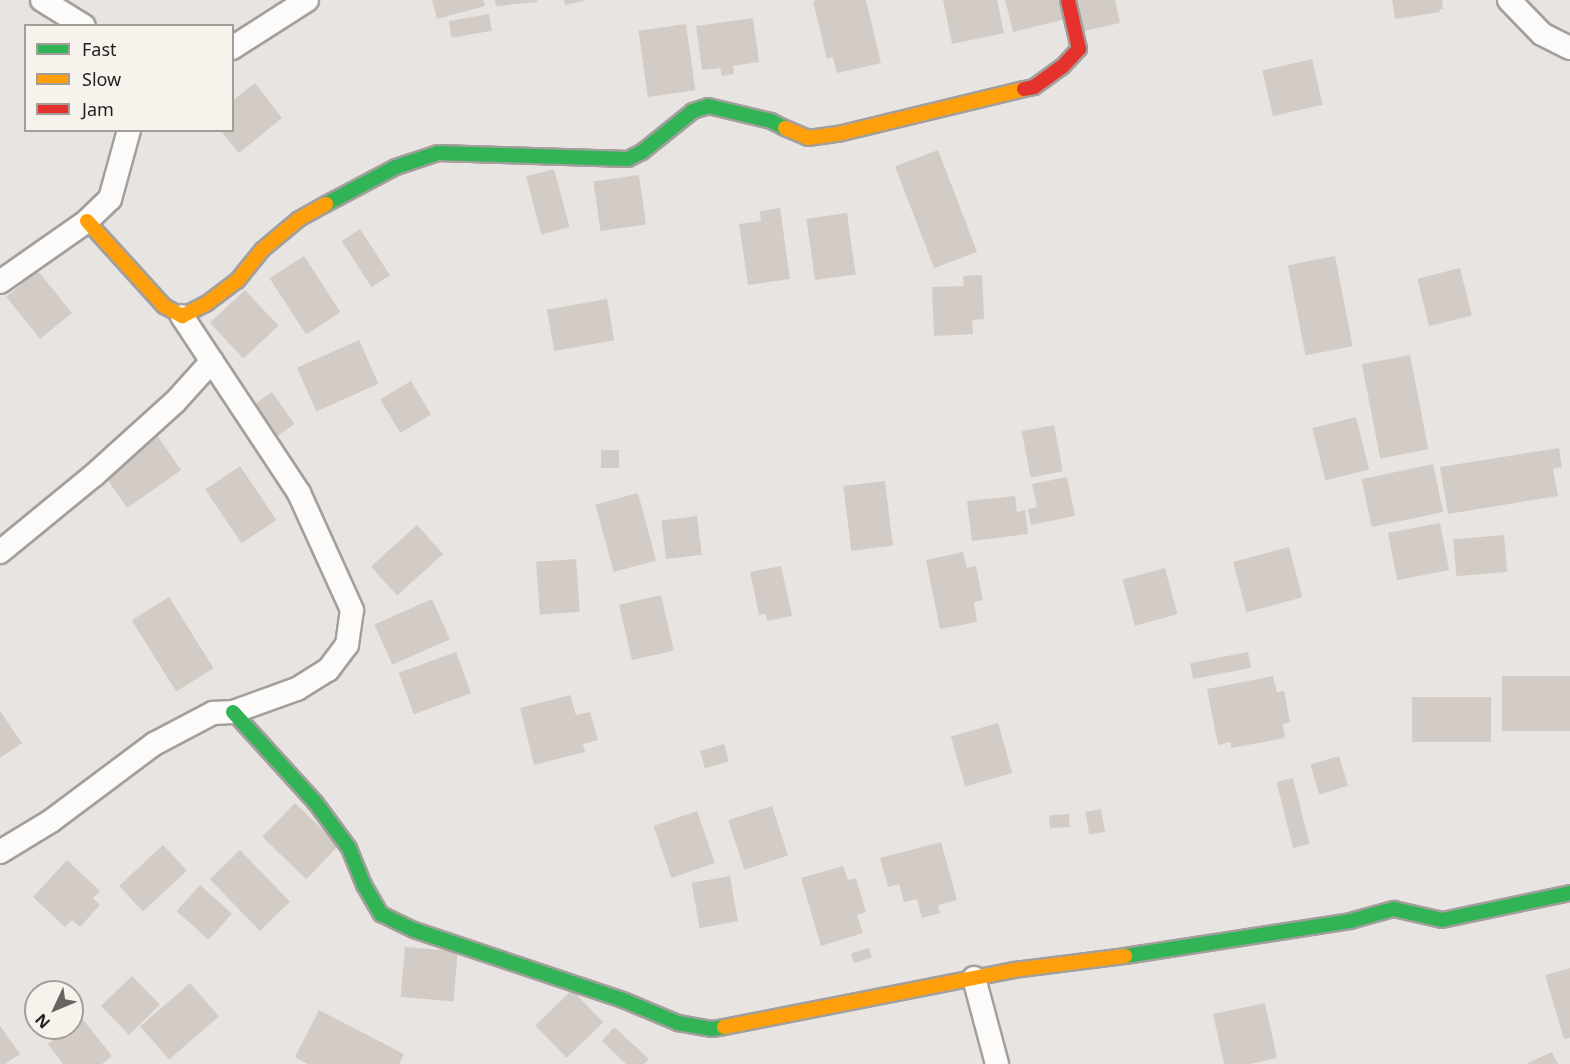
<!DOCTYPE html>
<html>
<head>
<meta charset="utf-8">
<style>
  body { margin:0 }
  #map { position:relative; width:1570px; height:1064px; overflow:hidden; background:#e8e4e1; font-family:"Noto Sans",sans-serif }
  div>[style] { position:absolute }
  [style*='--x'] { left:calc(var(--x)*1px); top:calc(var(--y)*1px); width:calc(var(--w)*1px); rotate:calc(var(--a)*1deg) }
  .building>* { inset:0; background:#d3ccc6; transform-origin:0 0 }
  .roads { filter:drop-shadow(2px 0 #a29f9c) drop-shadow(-2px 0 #a29f9c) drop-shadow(0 2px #a29f9c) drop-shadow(0 -2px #a29f9c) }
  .street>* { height:22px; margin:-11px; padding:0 11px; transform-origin:11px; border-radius:11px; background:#fcfbfa }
  .fast>* { height:14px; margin:-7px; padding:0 7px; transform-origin:7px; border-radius:7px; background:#30b455 }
  .slow>* { height:14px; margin:-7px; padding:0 7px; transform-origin:7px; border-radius:7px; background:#ff9f0a }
  .jam>* { height:14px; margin:-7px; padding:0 7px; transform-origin:7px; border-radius:7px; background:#e5322d }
  span { translate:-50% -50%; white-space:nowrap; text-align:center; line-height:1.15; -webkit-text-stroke:6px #f8f2ec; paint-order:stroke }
  .legend { position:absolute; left:24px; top:24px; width:210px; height:108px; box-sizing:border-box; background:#f8f2ec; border:2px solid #a29e99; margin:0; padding:8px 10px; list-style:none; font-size:18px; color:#211f1d }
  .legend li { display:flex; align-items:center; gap:12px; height:30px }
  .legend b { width:30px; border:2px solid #a29e99 }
  .north { position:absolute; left:24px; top:980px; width:60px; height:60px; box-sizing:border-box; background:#f8f2ec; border:2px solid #a29e99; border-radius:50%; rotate:226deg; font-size:16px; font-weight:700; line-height:24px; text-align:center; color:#211f1d }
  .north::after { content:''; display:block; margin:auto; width:21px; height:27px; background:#676462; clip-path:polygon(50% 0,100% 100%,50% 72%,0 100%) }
</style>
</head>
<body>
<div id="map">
  <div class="building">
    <i style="clip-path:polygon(432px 0,483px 0,485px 6px,437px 19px)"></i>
    <i style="clip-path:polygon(495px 0,537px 0,537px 2px,496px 6px)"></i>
    <i style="clip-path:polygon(564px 0,584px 0,584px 1px,565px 5px)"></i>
    <i style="clip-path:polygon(819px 0,866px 0,881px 63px,837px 73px,833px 57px,827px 59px,813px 1px)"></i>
    <i style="clip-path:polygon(943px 0,997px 0,1004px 33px,952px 44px)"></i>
    <i style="clip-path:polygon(1005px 0,1066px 0,1070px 18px,1013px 32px)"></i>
    <i style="clip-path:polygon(1078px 0,1115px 0,1120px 23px,1084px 31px)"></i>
    <i style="clip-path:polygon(1392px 0,1442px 0,1443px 9px,1440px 9px,1440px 12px,1395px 19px)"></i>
    <i style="left:489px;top:14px;width:17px;height:41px;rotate:80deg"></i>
    <i style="clip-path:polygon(753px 18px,759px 62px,733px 66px,734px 74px,722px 76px,720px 68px,702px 70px,696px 26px)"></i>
    <i style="left:686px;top:24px;width:67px;height:48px;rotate:82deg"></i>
    <i style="left:1312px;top:59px;width:47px;height:51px;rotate:77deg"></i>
    <i style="clip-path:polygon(255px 83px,282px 118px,239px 153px,220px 130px,232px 130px,232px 101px)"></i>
    <i style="left:938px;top:150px;width:109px;height:46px;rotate:69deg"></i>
    <i style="left:554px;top:169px;width:60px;height:29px;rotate:75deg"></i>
    <i style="left:639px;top:175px;width:50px;height:46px;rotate:82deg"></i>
    <i style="clip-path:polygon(780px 208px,790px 279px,748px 285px,739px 224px,761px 221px,760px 211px)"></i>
    <i style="left:847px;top:213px;width:62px;height:41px;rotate:82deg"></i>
    <i style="left:360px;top:229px;width:55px;height:22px;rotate:57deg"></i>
    <i style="left:304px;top:256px;width:67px;height:41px;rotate:57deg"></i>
    <i style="left:1335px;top:256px;width:92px;height:48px;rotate:79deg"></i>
    <i style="left:1460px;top:268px;width:49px;height:44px;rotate:76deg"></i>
    <i style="left:38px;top:271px;width:54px;height:41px;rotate:51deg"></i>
    <i style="clip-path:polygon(982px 275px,984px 319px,972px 320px,973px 334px,934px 336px,932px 287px,964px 286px,963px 276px)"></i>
    <i style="left:245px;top:290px;width:49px;height:48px;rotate:47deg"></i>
    <i style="left:607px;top:299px;width:42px;height:61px;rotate:80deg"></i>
    <i style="left:359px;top:340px;width:48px;height:68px;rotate:66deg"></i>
    <i style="left:1410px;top:355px;width:96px;height:49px;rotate:79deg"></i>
    <i style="left:411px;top:381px;width:39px;height:36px;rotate:59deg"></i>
    <i style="left:272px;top:392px;width:39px;height:24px;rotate:55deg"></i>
    <i style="left:1356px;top:417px;width:54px;height:45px;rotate:76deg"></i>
    <i style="left:1054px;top:425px;width:47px;height:33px;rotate:79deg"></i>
    <i style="left:156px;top:434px;width:44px;height:66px;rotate:55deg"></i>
    <i style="clip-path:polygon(1559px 448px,1562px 467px,1553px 469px,1558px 496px,1448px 514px,1440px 467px)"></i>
    <i style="left:601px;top:450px;width:18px;height:18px"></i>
    <i style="left:1433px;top:464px;width:49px;height:73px;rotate:78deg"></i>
    <i style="left:240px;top:466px;width:65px;height:42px;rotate:56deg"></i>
    <i style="clip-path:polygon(1067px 477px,1075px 516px,1031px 525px,1028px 509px,1037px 507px,1032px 484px)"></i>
    <i style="left:885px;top:481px;width:65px;height:42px;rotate:83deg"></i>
    <i style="left:638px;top:493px;width:70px;height:44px;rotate:75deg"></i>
    <i style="clip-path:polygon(1015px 496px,1017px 512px,1025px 510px,1028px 534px,972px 541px,967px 501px)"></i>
    <i style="left:697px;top:516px;width:39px;height:36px;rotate:83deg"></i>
    <i style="left:1440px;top:523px;width:48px;height:53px;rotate:79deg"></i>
    <i style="left:417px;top:525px;width:39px;height:62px;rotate:48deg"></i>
    <i style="left:1504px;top:535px;width:37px;height:51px;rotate:85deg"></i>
    <i style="left:1289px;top:547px;width:52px;height:58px;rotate:75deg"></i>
    <i style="clip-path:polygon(963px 552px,967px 568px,976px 566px,983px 600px,974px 602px,977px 622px,940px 629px,926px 560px)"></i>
    <i style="left:576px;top:559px;width:53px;height:40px;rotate:86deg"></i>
    <i style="clip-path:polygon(781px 566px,792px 616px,767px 621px,766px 614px,759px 615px,750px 572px)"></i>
    <i style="left:1165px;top:568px;width:48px;height:44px;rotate:75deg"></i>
    <i style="left:661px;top:595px;width:57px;height:43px;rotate:77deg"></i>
    <i style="left:169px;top:597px;width:84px;height:44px;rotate:58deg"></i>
    <i style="left:432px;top:599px;width:44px;height:63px;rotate:66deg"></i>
    <i style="left:456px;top:652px;width:44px;height:61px;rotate:70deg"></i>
    <i style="left:1248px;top:652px;width:16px;height:59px;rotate:79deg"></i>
    <i style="clip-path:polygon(1273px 676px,1277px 692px,1284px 691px,1290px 722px,1283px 724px,1285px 738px,1231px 748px,1231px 742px,1218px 745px,1207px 689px)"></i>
    <i style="left:1570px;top:676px;width:55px;height:68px;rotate:90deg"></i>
    <i style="clip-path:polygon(570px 695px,576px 715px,590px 712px,598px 740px,583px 744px,585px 752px,534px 765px,520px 708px)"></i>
    <i style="left:1412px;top:697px;width:79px;height:45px"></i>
    <i style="clip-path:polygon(0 711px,22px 743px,0 758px)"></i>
    <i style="left:998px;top:723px;width:52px;height:49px;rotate:74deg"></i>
    <i style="left:724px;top:744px;width:18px;height:25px;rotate:74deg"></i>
    <i style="left:1339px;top:756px;width:31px;height:30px;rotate:73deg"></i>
    <i style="left:1293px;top:778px;width:68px;height:17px;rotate:76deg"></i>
    <i style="left:295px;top:803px;width:61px;height:47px;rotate:44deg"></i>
    <i style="left:772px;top:806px;width:52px;height:46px;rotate:72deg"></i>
    <i style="left:1101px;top:809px;width:23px;height:16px;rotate:80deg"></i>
    <i style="left:697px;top:811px;width:55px;height:46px;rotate:71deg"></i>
    <i style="left:1069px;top:814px;width:13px;height:20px;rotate:86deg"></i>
    <i style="clip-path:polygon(941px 842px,957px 900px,938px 905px,940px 913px,922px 918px,917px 899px,904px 902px,899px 884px,888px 887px,880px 858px)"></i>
    <i style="left:163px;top:845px;width:35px;height:60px;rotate:47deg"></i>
    <i style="left:240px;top:850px;width:72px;height:42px;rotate:46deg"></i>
    <i style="clip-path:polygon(67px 860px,100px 891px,93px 898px,100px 905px,80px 927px,72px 920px,65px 927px,33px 897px)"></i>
    <i style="clip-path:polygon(843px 866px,848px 880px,856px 878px,866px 912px,857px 915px,863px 933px,821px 946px,801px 878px)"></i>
    <i style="left:730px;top:876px;width:46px;height:39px;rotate:80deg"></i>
    <i style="left:200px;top:885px;width:43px;height:35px;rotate:42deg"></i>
    <i style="left:405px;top:947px;width:53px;height:50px;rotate:5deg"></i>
    <i style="left:869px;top:948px;width:10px;height:19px;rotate:73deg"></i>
    <i style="clip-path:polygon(1570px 968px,1570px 1038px,1564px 1039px,1545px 975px)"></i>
    <i style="left:132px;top:976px;width:40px;height:43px;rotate:46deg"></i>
    <i style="left:190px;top:983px;width:44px;height:66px;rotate:49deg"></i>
    <i style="left:572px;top:990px;width:45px;height:51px;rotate:46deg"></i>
    <i style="clip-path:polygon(1265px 1003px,1277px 1058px,1250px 1064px,1224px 1064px,1213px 1014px)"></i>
    <i style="clip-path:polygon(319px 1010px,404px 1054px,399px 1064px,308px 1064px,295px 1057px)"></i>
    <i style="clip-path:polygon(82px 1018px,112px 1056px,102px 1064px,63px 1064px,48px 1044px)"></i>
    <i style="clip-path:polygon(0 1026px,20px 1054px,5px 1064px,0 1064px)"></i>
    <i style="clip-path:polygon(614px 1027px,649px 1059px,644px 1064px,626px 1064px,602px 1041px)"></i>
    <i style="clip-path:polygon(1552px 1052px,1558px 1064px,1526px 1064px)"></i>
  </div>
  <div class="roads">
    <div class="street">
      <i style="--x:42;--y:0;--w:49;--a:31.8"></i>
      <i style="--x:1509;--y:0;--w:47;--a:45.9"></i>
      <i style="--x:1542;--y:34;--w:31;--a:27"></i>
      <i style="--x:232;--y:48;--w:89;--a:-32.6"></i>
      <i style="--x:0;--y:282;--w:106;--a:-35"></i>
      <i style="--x:87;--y:221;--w:32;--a:-44"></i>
      <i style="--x:110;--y:199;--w:72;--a:-74.6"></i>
      <i style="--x:0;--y:552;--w:120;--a:-39.3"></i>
      <i style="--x:93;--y:476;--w:110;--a:-42.1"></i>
      <i style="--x:175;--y:402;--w:55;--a:-47.9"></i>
      <i style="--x:0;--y:852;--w:60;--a:-31.3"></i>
      <i style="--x:51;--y:821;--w:129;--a:-36.8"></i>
      <i style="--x:154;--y:744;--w:67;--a:-27.7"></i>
      <i style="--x:213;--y:713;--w:20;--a:-3"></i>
      <i style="--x:233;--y:712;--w:68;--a:-19.8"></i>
      <i style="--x:297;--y:689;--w:36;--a:-32"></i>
      <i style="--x:328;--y:670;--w:31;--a:-53"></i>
      <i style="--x:347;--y:645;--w:35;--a:-82"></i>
      <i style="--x:352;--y:610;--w:128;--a:-114.4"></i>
      <i style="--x:299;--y:493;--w:212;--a:-123.5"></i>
      <i style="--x:974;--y:978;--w:89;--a:75"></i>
    </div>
    <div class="fast">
      <i style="--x:326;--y:204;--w:79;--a:-27.9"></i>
      <i style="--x:396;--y:167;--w:44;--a:-18.4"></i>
      <i style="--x:438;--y:153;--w:190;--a:1.8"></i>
      <i style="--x:628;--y:159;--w:16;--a:-27"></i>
      <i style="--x:642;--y:152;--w:65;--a:-38.8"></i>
      <i style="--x:693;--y:111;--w:16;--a:-18"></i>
      <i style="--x:708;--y:106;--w:65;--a:13.4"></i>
      <i style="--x:771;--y:121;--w:16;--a:27"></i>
      <i style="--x:233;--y:712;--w:122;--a:47.7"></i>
      <i style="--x:315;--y:802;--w:57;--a:53.5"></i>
      <i style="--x:349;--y:848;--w:40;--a:68"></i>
      <i style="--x:364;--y:885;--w:34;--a:60"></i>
      <i style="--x:381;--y:914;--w:37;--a:26"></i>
      <i style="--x:414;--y:930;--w:220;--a:18.5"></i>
      <i style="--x:623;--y:1000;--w:60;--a:22.7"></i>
      <i style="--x:678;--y:1023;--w:35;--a:10"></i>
      <i style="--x:712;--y:1029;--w:12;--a:-9"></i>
      <i style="--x:1125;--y:956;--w:228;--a:-8.8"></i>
      <i style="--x:1350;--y:921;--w:46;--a:-15.3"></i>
      <i style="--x:1394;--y:909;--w:49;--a:12.9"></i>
      <i style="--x:1442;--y:920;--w:131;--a:-11.9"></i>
    </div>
    <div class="slow">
      <i style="--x:785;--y:128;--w:25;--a:23"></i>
      <i style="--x:808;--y:138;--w:30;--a:-8"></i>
      <i style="--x:838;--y:134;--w:191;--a:-13.6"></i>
      <i style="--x:87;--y:221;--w:115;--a:47.8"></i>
      <i style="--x:164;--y:306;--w:21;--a:29"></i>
      <i style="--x:182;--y:316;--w:27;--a:-27"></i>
      <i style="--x:206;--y:304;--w:39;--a:-37"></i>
      <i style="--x:237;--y:281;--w:40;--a:-51"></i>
      <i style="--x:262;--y:250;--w:48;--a:-40"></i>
      <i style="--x:299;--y:219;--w:31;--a:-29"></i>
      <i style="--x:724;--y:1027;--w:296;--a:-11.1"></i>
      <i style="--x:1014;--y:970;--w:112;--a:-7.2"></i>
    </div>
    <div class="jam">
      <i style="--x:1024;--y:89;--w:10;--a:-11"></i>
      <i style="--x:1034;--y:87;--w:34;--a:-36"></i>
      <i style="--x:1062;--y:67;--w:25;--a:-47"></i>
      <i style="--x:1079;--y:49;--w:50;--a:-102.7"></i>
    </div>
  </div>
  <ul class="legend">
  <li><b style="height:8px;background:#30b455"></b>Fast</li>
  <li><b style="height:8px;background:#ff9f0a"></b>Slow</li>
  <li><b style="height:8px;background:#e5322d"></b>Jam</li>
  </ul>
  <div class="north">N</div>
</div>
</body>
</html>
